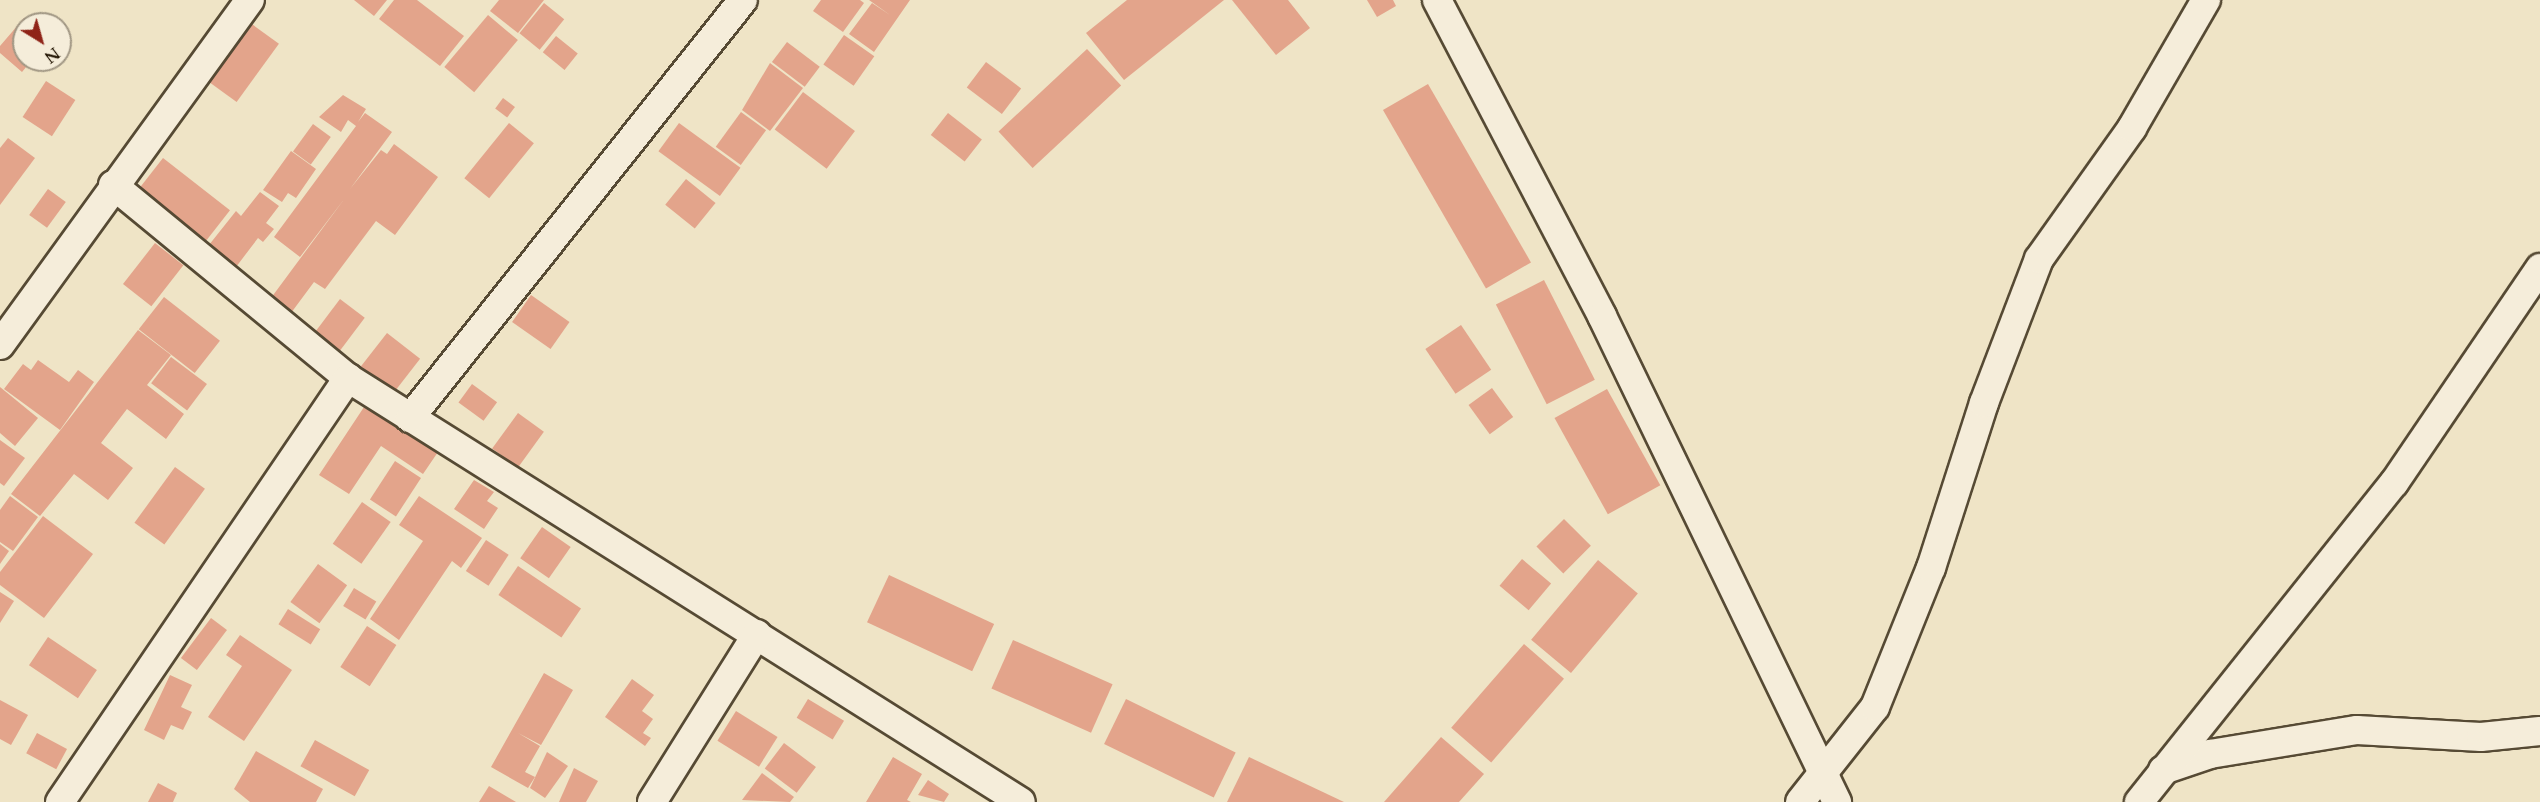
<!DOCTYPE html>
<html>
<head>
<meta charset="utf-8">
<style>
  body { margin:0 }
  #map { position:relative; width:2540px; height:802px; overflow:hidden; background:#efe4c6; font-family:Cardo,serif }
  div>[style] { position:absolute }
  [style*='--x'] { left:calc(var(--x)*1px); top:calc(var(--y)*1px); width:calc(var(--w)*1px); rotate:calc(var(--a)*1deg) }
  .building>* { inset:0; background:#e3a48b; transform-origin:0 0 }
  .roads { filter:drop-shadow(2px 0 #564a34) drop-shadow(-2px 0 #564a34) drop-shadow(0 2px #564a34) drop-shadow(0 -2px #564a34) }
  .minor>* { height:28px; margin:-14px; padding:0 14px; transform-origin:14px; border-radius:14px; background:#f5edda }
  span { translate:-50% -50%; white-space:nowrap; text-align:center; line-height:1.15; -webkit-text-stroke:5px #f5edda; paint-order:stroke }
  .north { position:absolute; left:12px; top:12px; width:60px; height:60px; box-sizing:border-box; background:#f5edda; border:2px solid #a19784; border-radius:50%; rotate:143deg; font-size:16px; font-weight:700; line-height:24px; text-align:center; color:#231604 }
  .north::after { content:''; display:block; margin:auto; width:21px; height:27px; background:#8f2418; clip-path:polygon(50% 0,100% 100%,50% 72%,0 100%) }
</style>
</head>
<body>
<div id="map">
  <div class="building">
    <i style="clip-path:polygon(354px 0,387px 0,374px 16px)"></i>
    <i style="clip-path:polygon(394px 0,417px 0,464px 36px,440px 66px,379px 19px)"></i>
    <i style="clip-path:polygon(499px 0,544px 0,518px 33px,490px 11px)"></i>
    <i style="clip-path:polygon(821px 0,860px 0,864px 3px,843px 32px,813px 11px)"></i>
    <i style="clip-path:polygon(869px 0,910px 0,874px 52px,849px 34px,872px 3px,890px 15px)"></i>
    <i style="clip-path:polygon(1127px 0,1224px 0,1124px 80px,1086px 33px)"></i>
    <i style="clip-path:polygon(1232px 0,1288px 0,1310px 28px,1276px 55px)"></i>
    <i style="clip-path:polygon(1367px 0,1393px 0,1396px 6px,1377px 17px)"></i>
    <i style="left:544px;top:3px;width:26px;height:39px;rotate:39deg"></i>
    <i style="left:488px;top:15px;width:39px;height:68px;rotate:40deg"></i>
    <i style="clip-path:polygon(24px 18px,30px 24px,24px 24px,24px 60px,32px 60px,22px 72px,0 53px,0 46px)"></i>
    <i style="left:249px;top:22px;width:37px;height:72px;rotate:36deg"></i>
    <i style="left:844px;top:35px;width:37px;height:36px;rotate:35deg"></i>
    <i style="left:556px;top:36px;width:28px;height:21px;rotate:39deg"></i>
    <i style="left:787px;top:42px;width:41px;height:25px;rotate:37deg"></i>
    <i style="left:1087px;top:49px;width:50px;height:121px;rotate:47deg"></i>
    <i style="left:986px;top:62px;width:44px;height:32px;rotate:37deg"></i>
    <i style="clip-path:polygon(770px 63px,803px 88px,770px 131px,742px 110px)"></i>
    <i style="left:46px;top:81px;width:35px;height:43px;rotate:33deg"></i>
    <i style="left:1428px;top:84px;width:206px;height:52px;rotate:60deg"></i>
    <i style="left:803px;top:92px;width:65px;height:47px;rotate:37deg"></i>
    <i style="clip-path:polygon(343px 95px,366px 109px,358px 122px,365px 113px,392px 132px,350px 189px,381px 150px,387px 154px,394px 144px,438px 177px,395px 235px,376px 221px,325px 289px,314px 282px,291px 313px,271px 298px,345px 198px,300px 257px,274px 237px,356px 126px,348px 120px,341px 132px,319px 117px)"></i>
    <i style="left:503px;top:98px;width:15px;height:13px;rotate:37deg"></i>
    <i style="left:741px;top:112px;width:31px;height:43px;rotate:36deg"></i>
    <i style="left:948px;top:113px;width:43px;height:28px;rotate:38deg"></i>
    <i style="left:509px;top:123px;width:32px;height:71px;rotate:39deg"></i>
    <i style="left:679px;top:123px;width:76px;height:35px;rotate:36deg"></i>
    <i style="left:313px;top:124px;width:22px;height:34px;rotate:36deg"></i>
    <i style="clip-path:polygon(8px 138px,35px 158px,0 205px,0 148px)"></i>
    <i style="clip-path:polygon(291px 151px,316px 169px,296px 198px,288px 193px,282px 202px,263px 190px)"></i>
    <i style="left:163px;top:158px;width:85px;height:47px;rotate:38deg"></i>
    <i style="left:686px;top:179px;width:38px;height:33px;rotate:39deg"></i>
    <i style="left:48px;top:189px;width:22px;height:32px;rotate:36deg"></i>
    <i style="clip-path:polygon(260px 192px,279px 206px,266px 223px,274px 229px,263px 242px,258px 238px,233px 271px,205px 250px,236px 211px,241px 216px)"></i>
    <i style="left:155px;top:243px;width:36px;height:52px;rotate:38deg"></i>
    <i style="left:1544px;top:280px;width:112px;height:54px;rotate:63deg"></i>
    <i style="left:531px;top:295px;width:47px;height:33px;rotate:35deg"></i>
    <i style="left:164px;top:297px;width:71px;height:41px;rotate:38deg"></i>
    <i style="left:340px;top:299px;width:31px;height:46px;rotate:37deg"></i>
    <i style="left:1461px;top:325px;width:54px;height:43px;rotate:56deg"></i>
    <i style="clip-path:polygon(138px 330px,171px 355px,147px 385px,184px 414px,166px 439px,127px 409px,101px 443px,133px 468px,108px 500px,74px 474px,40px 516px,11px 494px)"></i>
    <i style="left:387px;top:333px;width:42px;height:47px;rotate:38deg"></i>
    <i style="left:171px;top:357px;width:45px;height:33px;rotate:37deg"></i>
    <i style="clip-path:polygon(38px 360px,69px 382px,78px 370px,94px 382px,60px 430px,4px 389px,23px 364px,31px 370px)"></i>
    <i style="left:472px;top:384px;width:31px;height:23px;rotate:36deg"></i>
    <i style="clip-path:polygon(0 387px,38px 418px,15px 446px,0 433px)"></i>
    <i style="left:1492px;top:388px;width:36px;height:29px;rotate:54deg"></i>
    <i style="left:1607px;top:389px;width:110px;height:60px;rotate:61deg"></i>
    <i style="clip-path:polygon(366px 404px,438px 452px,423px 474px,381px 446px,349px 494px,319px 475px)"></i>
    <i style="left:518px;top:413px;width:32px;height:44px;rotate:36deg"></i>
    <i style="clip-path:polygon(0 440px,25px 458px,4px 486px,0 483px)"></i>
    <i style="left:395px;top:461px;width:31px;height:46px;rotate:33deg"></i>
    <i style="left:175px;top:467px;width:37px;height:69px;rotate:36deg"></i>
    <i style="clip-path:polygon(474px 480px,494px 492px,487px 501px,498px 508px,484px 529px,454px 509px)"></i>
    <i style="clip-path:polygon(10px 496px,38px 517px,13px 551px,0 542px,0 510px)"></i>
    <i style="clip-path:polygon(419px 496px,482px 538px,461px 568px,452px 561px,399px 640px,370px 619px,423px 541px,399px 525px)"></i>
    <i style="left:362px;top:502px;width:35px;height:51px;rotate:35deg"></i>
    <i style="clip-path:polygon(43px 516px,93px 554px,44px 618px,0 585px,0 572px)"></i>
    <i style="left:1564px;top:519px;width:38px;height:39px;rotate:45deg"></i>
    <i style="left:542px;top:527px;width:35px;height:38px;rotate:35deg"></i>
    <i style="left:486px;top:540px;width:27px;height:37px;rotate:33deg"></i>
    <i style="clip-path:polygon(0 544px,9px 551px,0 564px)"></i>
    <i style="left:1522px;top:559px;width:38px;height:35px;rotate:40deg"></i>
    <i style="left:1598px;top:560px;width:52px;height:104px;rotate:40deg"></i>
    <i style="left:318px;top:564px;width:36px;height:47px;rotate:36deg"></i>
    <i style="left:518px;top:566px;width:76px;height:35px;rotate:34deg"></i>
    <i style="left:889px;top:575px;width:116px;height:52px;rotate:25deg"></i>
    <i style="left:354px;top:588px;width:26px;height:21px;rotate:31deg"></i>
    <i style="clip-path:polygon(0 592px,14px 601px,0 623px)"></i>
    <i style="left:288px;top:609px;width:38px;height:18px;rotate:32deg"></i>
    <i style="left:211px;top:618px;width:20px;height:50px;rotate:37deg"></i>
    <i style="left:367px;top:626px;width:35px;height:49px;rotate:33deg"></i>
    <i style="clip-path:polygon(240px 635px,292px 670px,244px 741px,208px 717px,242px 666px,226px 655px)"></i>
    <i style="left:48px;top:637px;width:59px;height:34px;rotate:34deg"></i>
    <i style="left:1013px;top:640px;width:109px;height:53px;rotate:24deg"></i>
    <i style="left:1524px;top:644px;width:53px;height:111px;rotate:41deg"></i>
    <i style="clip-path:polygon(544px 673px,573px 690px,541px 745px,518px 733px,540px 746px,525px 772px,535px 777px,528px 788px,491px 767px)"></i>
    <i style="clip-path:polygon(170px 675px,192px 685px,181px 707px,192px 712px,183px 730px,171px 725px,164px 740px,144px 730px)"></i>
    <i style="clip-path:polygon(632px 679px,654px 695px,642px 711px,653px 719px,643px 733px,651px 738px,645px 746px,605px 717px)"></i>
    <i style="left:808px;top:699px;width:42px;height:22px;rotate:31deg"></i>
    <i style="left:1126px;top:699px;width:122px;height:50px;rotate:26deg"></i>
    <i style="clip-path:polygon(0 700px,28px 715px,11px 745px,0 739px)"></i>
    <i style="left:736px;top:711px;width:49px;height:35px;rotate:32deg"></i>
    <i style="left:37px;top:733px;width:34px;height:23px;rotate:28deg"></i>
    <i style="clip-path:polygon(1441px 737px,1484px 774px,1459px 802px,1384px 802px)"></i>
    <i style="left:315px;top:740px;width:62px;height:30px;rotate:29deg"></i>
    <i style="left:784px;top:743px;width:40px;height:32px;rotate:37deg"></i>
    <i style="clip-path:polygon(256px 751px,323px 789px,316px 802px,250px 802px,234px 789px)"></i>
    <i style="clip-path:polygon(547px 752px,568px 766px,545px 798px,530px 788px)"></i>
    <i style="clip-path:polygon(893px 757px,922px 774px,907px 800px,911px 802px,866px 802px)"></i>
    <i style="clip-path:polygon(1249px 757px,1344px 802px,1227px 802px)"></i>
    <i style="clip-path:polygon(574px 768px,598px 781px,586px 802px,559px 802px)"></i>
    <i style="clip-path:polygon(762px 773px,794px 797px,790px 802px,742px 800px)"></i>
    <i style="clip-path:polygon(928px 780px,949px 794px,944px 802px,918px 795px)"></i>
    <i style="clip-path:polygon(158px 783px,177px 793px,173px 802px,148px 802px)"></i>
    <i style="clip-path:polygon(489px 786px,516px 802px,479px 802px)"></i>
  </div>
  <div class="roads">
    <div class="minor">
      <i style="--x:1437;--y:0;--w:356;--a:62.4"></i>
      <i style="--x:1602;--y:316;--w:540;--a:64.19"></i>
      <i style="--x:113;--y:185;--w:304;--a:39.4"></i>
      <i style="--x:348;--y:378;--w:795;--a:32.21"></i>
      <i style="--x:0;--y:345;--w:426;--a:-54.1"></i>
      <i style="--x:410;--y:418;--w:534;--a:-51.46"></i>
      <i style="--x:2163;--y:770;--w:50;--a:-18.8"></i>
      <i style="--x:2210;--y:754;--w:149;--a:-9.3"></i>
      <i style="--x:2357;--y:730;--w:124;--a:3.2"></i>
      <i style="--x:2481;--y:737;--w:59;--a:-5.8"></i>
      <i style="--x:60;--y:802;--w:513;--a:-55.81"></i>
      <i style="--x:652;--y:802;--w:198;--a:-58"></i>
      <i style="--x:1800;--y:802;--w:121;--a:-51.7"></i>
      <i style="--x:1875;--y:707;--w:150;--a:-68.1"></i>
      <i style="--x:1931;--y:568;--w:173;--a:-72.2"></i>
      <i style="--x:1984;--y:403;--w:154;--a:-69.1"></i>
      <i style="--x:2039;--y:259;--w:161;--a:-54.6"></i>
      <i style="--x:2132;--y:128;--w:148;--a:-60"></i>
      <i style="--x:2139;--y:802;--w:408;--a:-51.4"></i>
      <i style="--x:2394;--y:483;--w:260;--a:-55.8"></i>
    </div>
  </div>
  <div class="north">N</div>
</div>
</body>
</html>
